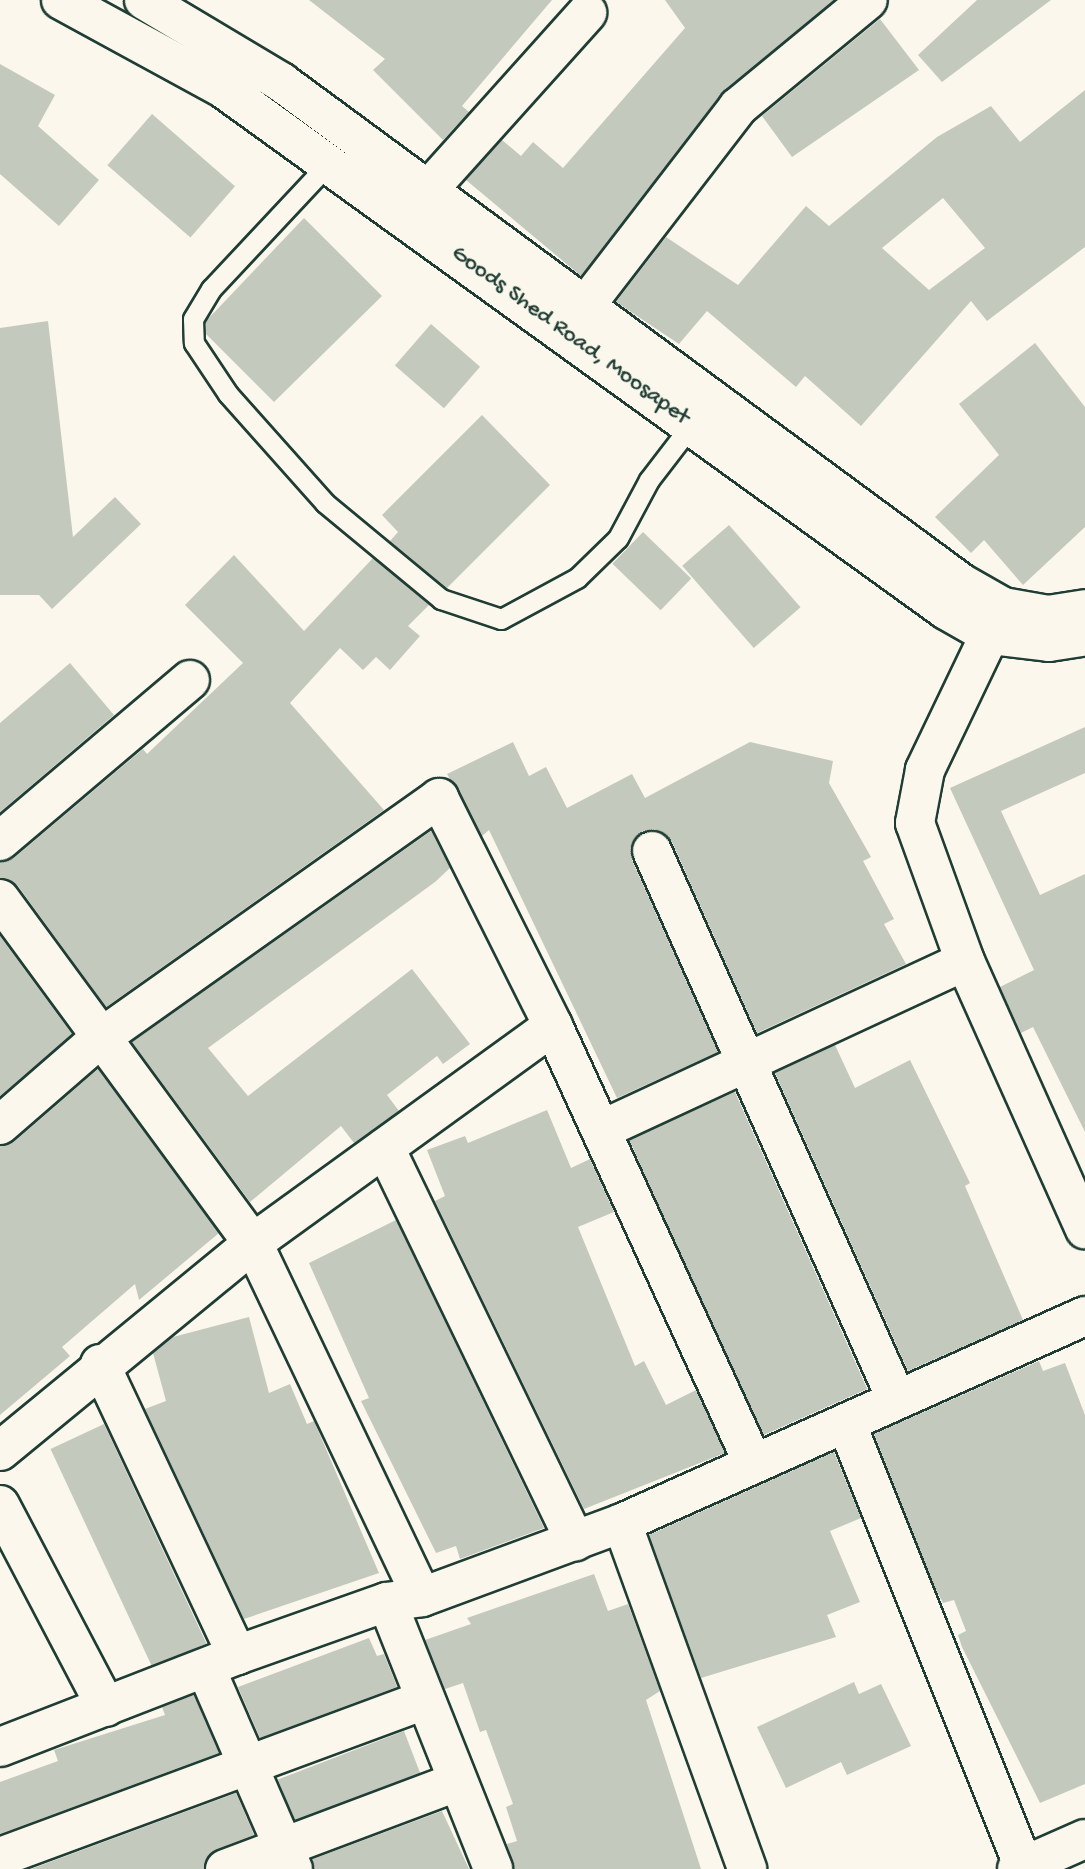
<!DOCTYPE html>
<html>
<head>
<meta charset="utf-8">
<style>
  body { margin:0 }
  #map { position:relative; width:1085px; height:1869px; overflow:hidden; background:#fbf7ec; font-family:"Gochi Hand",sans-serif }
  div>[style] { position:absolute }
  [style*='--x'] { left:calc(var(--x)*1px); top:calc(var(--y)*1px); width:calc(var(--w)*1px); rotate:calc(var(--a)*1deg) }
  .building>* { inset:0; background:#c4c9be; transform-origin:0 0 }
  .roads { filter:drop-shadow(2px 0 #1f3d34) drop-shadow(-2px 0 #1f3d34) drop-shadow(0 2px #1f3d34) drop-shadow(0 -2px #1f3d34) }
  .lane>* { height:19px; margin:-9.5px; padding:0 9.5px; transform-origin:9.5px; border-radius:9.5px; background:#fbf7ec }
  .street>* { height:38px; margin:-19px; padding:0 19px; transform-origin:19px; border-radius:19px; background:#fbf7ec }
  .secondary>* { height:38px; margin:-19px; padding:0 19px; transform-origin:19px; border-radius:19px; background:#fbf7ec }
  span { translate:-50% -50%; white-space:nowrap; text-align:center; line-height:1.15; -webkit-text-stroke:7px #fbf7ec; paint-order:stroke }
  .street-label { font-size:24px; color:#1f3d34 }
</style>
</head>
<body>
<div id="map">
  <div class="building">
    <i style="clip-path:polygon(309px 0,552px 0,462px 106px,469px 112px,443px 140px,373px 70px,385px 59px)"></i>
    <i style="clip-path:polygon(665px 0,834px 0,721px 94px,581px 276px,466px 180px,502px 140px,521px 156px,533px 142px,563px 168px,685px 28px)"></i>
    <i style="clip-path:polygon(977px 0,1051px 0,942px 82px,918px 55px)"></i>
    <i style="clip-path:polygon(880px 19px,919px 70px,792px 157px,762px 116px)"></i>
    <i style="clip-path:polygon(0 64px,55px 95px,38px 126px,99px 180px,59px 226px,0 174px)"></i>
    <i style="clip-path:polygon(evenodd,1085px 90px,1085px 247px,987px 321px,971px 301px,861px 426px,805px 376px,796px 387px,707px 311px,679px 344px,616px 302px,666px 237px,738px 285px,806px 206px,829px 226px,937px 137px,991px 106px,1020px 142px,1085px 90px,943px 198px,985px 248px,929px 290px,882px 248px,943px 198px)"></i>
    <i style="left:152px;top:114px;width:110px;height:68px;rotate:41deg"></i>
    <i style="clip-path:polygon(304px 218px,382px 296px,274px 402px,206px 334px,205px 322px)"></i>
    <i style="clip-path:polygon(48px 321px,73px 537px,115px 497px,141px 524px,52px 609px,39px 595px,0 595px,0 328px)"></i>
    <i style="left:431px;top:324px;width:65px;height:55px;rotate:41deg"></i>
    <i style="clip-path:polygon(1035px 343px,1085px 407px,1085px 527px,1023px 585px,984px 540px,971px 553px,935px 517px,999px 455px,959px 404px)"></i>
    <i style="clip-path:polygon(482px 415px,550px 485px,447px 588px,390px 541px,398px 532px,382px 515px)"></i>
    <i style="left:729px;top:525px;width:109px;height:62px;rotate:49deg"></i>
    <i style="left:643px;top:532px;width:67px;height:44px;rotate:44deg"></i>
    <i style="clip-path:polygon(234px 555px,304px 631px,373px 558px,429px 605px,408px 626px,420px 636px,390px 670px,376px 657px,363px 670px,340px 648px,290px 703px,384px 810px,106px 1007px,18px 886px,0 878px,0 862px,14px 858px,143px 749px,147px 754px,243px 663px,185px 605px)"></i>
    <i style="clip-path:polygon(70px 663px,114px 715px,0 812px,0 723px)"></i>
    <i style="clip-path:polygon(1085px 727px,1085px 773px,1001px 811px,1040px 895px,1085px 874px,1085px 1132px,1033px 1027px,1021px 1033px,1000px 987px,1034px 970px,950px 788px)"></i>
    <i style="clip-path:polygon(513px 742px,529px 776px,546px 767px,567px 808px,632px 774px,645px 798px,750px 742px,833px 761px,829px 783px,871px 857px,863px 861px,894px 919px,884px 924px,906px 964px,757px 1033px,672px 842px,655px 829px,643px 831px,630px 848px,632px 860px,718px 1052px,617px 1098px,489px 830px,482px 836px,447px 774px)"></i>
    <i style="clip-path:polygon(431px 831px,450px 868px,435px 882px,208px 1048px,248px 1096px,412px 969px,470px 1044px,443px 1064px,437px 1056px,387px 1095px,399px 1111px,354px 1143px,341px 1126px,250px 1202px,132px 1042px)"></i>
    <i style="clip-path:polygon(0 936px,72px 1034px,0 1096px)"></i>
    <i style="clip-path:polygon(835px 1045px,855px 1088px,910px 1060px,970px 1183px,965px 1186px,1023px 1320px,908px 1371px,775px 1073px)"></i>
    <i style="clip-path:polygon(98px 1069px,219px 1233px,139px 1300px,135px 1284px,62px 1347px,70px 1356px,0 1415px,0 1146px,14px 1142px)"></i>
    <i style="left:735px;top:1092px;width:325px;height:116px;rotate:66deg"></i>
    <i style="clip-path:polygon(547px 1110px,571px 1168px,590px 1159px,614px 1212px,578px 1227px,635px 1366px,644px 1361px,666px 1405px,696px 1390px,725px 1453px,584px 1509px,435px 1201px,445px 1196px,427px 1150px,465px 1136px,468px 1143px)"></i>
    <i style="clip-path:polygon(396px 1220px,544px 1528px,460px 1559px,456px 1546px,436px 1553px,361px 1401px,369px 1398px,309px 1263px)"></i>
    <i style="clip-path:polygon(249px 1317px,269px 1393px,290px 1384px,307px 1424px,314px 1421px,379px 1573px,244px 1619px,145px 1409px,166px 1401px,153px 1353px,173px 1337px)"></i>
    <i style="clip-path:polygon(1039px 1361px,1043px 1371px,1065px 1363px,1085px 1415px,1085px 1784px,1040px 1803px,962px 1647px,958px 1635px,966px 1631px,954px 1600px,943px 1603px,935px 1588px,874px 1434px)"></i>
    <i style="left:104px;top:1424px;width:242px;height:59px;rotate:65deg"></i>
    <i style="clip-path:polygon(834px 1452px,861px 1518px,830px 1531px,860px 1602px,827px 1615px,836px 1637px,701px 1678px,649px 1535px)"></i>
    <i style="clip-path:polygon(594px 1574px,608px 1611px,628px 1604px,660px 1691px,646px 1700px,701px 1869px,514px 1869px,507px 1844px,517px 1841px,506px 1807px,513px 1804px,486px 1730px,480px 1732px,463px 1683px,445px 1689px,425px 1640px,471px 1624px,467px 1618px)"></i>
    <i style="clip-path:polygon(369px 1638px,377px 1656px,384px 1654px,397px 1687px,260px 1738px,238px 1687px)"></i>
    <i style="clip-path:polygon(854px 1682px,859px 1694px,881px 1684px,911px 1746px,847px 1775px,841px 1762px,786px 1788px,757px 1727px)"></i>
    <i style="clip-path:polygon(194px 1695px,219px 1753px,0 1834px,0 1782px,58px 1761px,54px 1750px,165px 1715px,162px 1707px)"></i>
    <i style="left:404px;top:1731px;width:45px;height:135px;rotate:69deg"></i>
    <i style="clip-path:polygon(236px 1793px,254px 1835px,217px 1849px,204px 1869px,31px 1869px)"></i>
    <i style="clip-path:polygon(442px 1811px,469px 1869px,314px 1869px,313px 1859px)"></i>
  </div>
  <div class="roads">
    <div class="lane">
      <i style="--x:329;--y:163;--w:173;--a:133.1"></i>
      <i style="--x:211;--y:289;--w:35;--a:121"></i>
      <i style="--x:193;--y:319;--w:24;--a:88"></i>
      <i style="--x:194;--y:343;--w:61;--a:56.3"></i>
      <i style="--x:228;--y:394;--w:146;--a:48.3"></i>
      <i style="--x:325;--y:503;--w:151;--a:39.6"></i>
      <i style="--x:441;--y:599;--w:63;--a:18.4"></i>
      <i style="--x:501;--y:619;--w:86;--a:-28.3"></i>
      <i style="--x:577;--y:578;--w:57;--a:-44.3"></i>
      <i style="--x:618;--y:538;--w:66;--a:-61.9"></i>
      <i style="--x:649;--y:480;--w:71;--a:-52.5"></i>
    </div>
    <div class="street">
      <i style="--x:429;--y:189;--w:237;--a:-48.1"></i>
      <i style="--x:565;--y:332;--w:284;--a:-52.4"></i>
      <i style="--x:738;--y:107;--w:168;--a:-39.5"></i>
      <i style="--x:1003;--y:607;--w:181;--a:115.6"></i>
      <i style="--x:925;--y:770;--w:54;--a:100.7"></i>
      <i style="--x:915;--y:823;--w:147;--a:70.1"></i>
      <i style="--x:965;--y:961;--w:294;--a:65.9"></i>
      <i style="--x:0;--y:841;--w:249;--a:-40.3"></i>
      <i style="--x:652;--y:851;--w:599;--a:65.96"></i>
      <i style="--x:0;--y:899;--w:427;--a:53.7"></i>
      <i style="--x:253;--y:1243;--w:392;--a:64.5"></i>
      <i style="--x:0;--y:1125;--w:131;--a:-41"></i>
      <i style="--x:99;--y:1039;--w:417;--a:-35.3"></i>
      <i style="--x:439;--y:798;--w:255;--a:63.4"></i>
      <i style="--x:553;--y:1026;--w:480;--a:65.4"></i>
      <i style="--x:601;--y:1130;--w:401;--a:-24.9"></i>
      <i style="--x:385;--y:1148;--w:437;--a:64.2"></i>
      <i style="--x:100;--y:1364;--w:322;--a:64.8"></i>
      <i style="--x:847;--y:1425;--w:475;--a:68.2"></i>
      <i style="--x:0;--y:1451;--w:328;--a:-39.4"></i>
      <i style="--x:253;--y:1243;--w:370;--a:-35.9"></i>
      <i style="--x:0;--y:1505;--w:228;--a:62.3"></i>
      <i style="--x:622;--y:1523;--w:368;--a:70.1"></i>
      <i style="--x:387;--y:1602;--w:287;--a:68.3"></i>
      <i style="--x:206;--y:1669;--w:218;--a:66.5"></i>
      <i style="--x:0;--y:1747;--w:254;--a:-21.2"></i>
      <i style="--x:237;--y:1655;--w:159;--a:-19.5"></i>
      <i style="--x:387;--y:1602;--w:35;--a:-8"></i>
      <i style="--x:422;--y:1597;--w:213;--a:-20.3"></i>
      <i style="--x:622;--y:1523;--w:507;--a:-24.09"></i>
      <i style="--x:0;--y:1857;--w:450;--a:-20.3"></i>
      <i style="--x:225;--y:1869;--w:248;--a:-20.6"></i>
      <i style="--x:1017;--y:1869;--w:74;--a:-23.8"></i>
    </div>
    <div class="secondary">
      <i style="--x:61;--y:0;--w:186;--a:28.6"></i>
      <i style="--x:224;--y:89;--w:890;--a:35.81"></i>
      <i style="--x:946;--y:610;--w:51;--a:29.6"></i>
      <i style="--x:990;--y:635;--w:59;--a:6.8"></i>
      <i style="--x:1049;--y:642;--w:36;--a:-9"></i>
      <i style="--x:144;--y:0;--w:160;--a:30.9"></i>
      <i style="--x:281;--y:82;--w:845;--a:36.38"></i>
      <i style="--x:961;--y:583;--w:48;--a:29.7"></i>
      <i style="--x:1003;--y:607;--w:46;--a:10.1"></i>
      <i style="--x:1048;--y:615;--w:37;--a:-9"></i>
    </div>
  </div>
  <div class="street-label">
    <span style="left:570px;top:336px;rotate:36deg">Goods Shed Road, Moosapet</span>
  </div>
</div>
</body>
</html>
